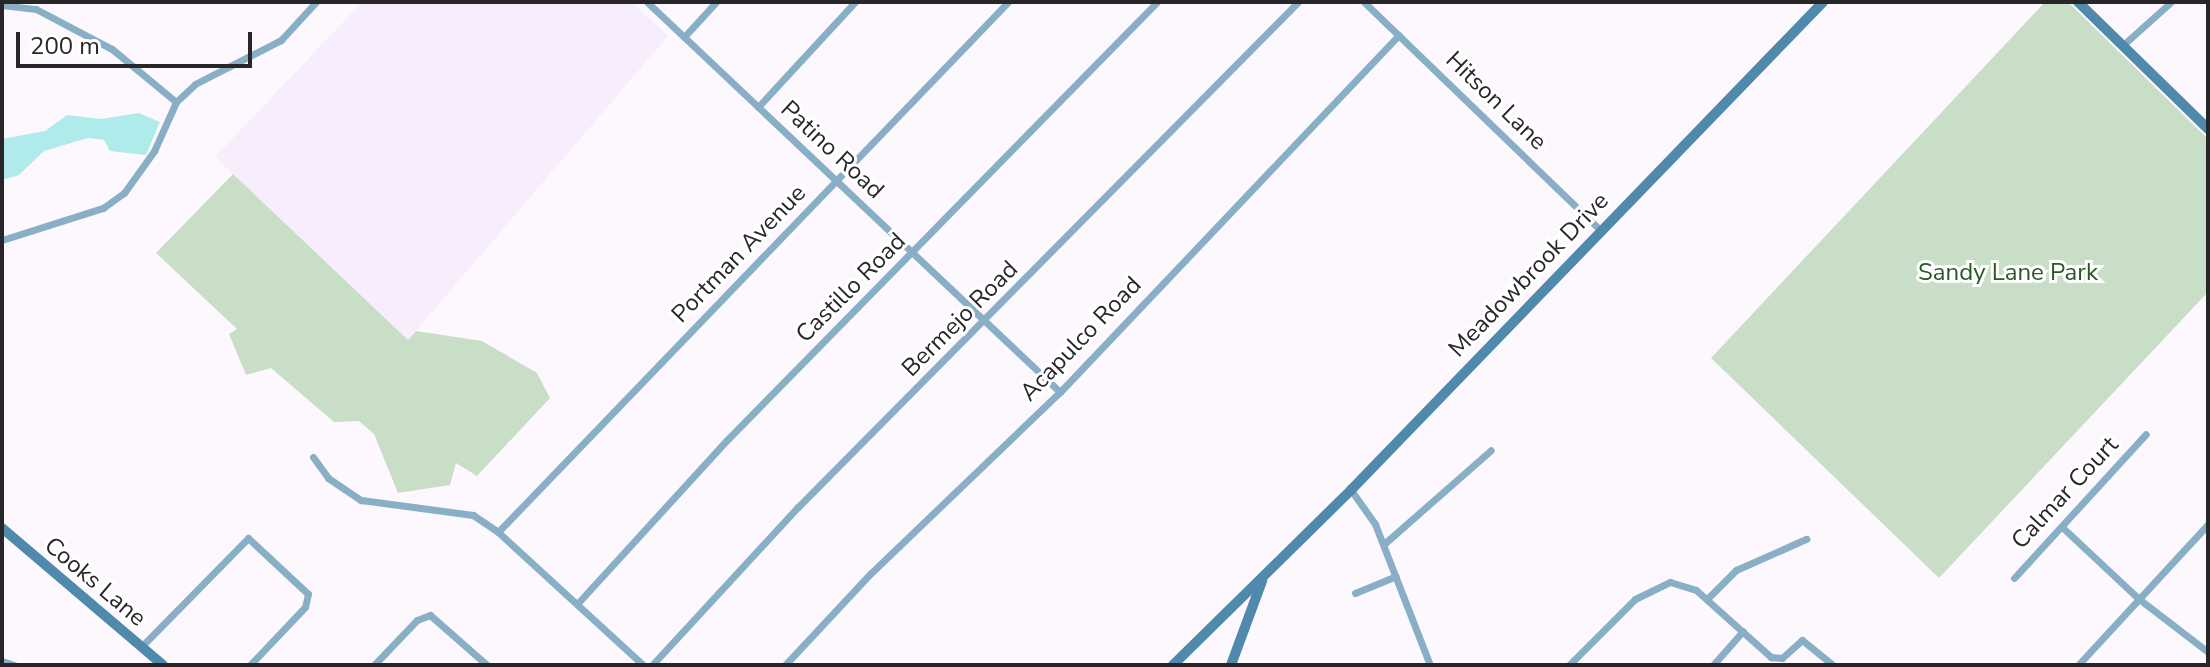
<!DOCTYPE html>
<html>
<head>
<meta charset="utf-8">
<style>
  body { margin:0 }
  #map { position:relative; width:2210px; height:667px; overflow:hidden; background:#fcf8fe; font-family:"Nunito Sans",sans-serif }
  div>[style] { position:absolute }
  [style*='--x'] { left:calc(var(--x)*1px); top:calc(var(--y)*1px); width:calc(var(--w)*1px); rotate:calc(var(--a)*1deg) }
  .built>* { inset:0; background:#f7edfc }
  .green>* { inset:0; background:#c9dec7 }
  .water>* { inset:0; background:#b0ebeb }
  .street>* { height:7px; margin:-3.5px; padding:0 3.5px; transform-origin:3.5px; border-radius:3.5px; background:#89afc7 }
  .secondary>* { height:10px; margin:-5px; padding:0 5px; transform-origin:5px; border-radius:5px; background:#4f89ac }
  span { translate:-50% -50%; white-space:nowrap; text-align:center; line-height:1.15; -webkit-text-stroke:6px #fff; paint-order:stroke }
  .street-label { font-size:24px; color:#282629 }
  .park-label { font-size:24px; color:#2b5727 }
  .frame { position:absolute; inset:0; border:4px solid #282629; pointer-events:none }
  .scale { position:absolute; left:16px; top:32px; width:236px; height:36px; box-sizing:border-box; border:4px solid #282629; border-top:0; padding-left:10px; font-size:24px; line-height:28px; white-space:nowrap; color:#282629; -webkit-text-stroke:6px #fff; paint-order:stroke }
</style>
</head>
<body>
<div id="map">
  <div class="built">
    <i style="clip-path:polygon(362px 2px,632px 2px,668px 36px,408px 340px,215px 157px)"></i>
  </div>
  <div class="green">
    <i style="clip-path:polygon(2045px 2px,2068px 2px,2208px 139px,2208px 292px,1939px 578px,1711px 358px)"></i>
    <i style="clip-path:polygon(233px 174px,408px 340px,416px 331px,482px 341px,537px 373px,550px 398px,477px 476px,456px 463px,450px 485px,398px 493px,374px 434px,359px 421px,334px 422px,271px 368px,246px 375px,229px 334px,237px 329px,156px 253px)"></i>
  </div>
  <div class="water">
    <i style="clip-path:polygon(139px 113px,160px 122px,146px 155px,110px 151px,104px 140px,88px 138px,44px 151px,19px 175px,2px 180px,2px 139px,45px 131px,67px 115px,101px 119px)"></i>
  </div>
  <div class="street">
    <i style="--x:647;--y:2;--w:568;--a:43.36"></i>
    <i style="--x:1364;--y:2;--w:328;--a:44"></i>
    <i style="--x:2;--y:5;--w:34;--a:7"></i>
    <i style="--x:36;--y:9;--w:86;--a:27.8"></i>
    <i style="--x:112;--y:49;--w:83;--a:39.6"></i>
    <i style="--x:684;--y:37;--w:47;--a:-47.6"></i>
    <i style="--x:2123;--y:45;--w:64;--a:-41.9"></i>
    <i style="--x:758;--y:107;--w:143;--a:-47.3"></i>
    <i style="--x:2;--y:240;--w:106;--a:-17.6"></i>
    <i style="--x:103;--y:208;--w:26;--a:-36"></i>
    <i style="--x:124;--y:193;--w:52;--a:-54.5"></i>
    <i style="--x:154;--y:151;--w:54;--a:-65.8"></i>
    <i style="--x:176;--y:102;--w:26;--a:-43"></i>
    <i style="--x:195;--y:84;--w:97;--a:-27.1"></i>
    <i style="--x:281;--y:40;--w:52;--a:-47.4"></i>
    <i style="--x:313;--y:457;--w:26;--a:54"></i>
    <i style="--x:328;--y:478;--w:40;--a:34"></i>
    <i style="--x:361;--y:500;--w:113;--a:7.6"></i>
    <i style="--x:473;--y:515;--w:30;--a:34"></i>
    <i style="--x:498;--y:532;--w:197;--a:42.5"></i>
    <i style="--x:1351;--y:490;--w:42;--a:54.8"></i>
    <i style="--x:1375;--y:524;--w:151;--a:68.7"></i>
    <i style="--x:2062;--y:527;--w:105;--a:43.1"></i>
    <i style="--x:2139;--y:599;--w:87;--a:37.5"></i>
    <i style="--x:498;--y:532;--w:736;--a:-46.1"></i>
    <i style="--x:1384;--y:544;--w:142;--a:-41.3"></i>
    <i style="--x:2014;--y:578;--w:195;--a:-47.5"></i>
    <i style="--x:1355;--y:593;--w:44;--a:-22.5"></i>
    <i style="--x:1707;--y:599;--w:41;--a:-45"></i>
    <i style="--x:1736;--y:570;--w:77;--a:-23.9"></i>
    <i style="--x:577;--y:604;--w:222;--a:-47.6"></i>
    <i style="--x:727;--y:440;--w:614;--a:-45.53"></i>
    <i style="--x:141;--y:647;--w:153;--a:-45.5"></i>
    <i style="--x:248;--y:538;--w:82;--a:43"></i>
    <i style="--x:308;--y:594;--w:13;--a:103"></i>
    <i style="--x:305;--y:607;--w:80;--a:133.5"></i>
    <i style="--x:2;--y:661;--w:13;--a:18"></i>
    <i style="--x:374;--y:665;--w:62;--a:-46.3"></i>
    <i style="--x:417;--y:620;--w:14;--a:-21"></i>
    <i style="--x:430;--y:615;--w:76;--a:41.3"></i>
    <i style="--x:652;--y:665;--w:215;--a:-47.3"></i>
    <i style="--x:798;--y:507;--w:711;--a:-45.29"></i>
    <i style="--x:785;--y:665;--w:125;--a:-47"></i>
    <i style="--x:870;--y:574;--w:263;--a:-43.8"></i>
    <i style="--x:1060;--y:392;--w:492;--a:-46.5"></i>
    <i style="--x:1569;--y:665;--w:93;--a:-45"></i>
    <i style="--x:1635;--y:599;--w:39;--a:-26"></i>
    <i style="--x:1670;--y:582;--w:27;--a:17"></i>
    <i style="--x:1696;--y:590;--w:101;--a:41.8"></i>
    <i style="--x:1771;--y:657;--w:11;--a:5"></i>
    <i style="--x:1782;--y:658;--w:27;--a:-42"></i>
    <i style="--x:1802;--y:640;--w:40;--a:39"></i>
    <i style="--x:1713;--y:665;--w:45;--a:-48.6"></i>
    <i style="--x:2078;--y:665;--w:192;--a:-47.3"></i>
  </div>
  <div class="secondary">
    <i style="--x:2078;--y:2;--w:182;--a:44.3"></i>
    <i style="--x:2;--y:528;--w:211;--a:40.4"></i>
    <i style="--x:1173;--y:665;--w:250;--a:-44.5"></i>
    <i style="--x:1351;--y:490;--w:679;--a:-45.95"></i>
    <i style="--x:1231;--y:665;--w:90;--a:-69.7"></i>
  </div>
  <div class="street-label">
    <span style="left:1496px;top:101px;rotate:44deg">Hitson Lane</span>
    <span style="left:832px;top:150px;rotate:43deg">Patino Road</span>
    <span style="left:739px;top:254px;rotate:-46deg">Portman Avenue</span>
    <span style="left:1529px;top:275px;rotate:-46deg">Meadowbrook Drive</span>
    <span style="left:851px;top:288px;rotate:-45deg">Castillo Road</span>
    <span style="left:960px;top:319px;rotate:-45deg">Bermejo Road</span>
    <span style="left:1081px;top:339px;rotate:-46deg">Acapulco Road</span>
    <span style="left:2065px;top:493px;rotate:-47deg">Calmar Court</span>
    <span style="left:95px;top:582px;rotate:40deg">Cooks Lane</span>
  </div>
  <div class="park-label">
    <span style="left:2008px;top:273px">Sandy Lane Park</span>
  </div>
  <div class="frame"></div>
  <div class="scale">200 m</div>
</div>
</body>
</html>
